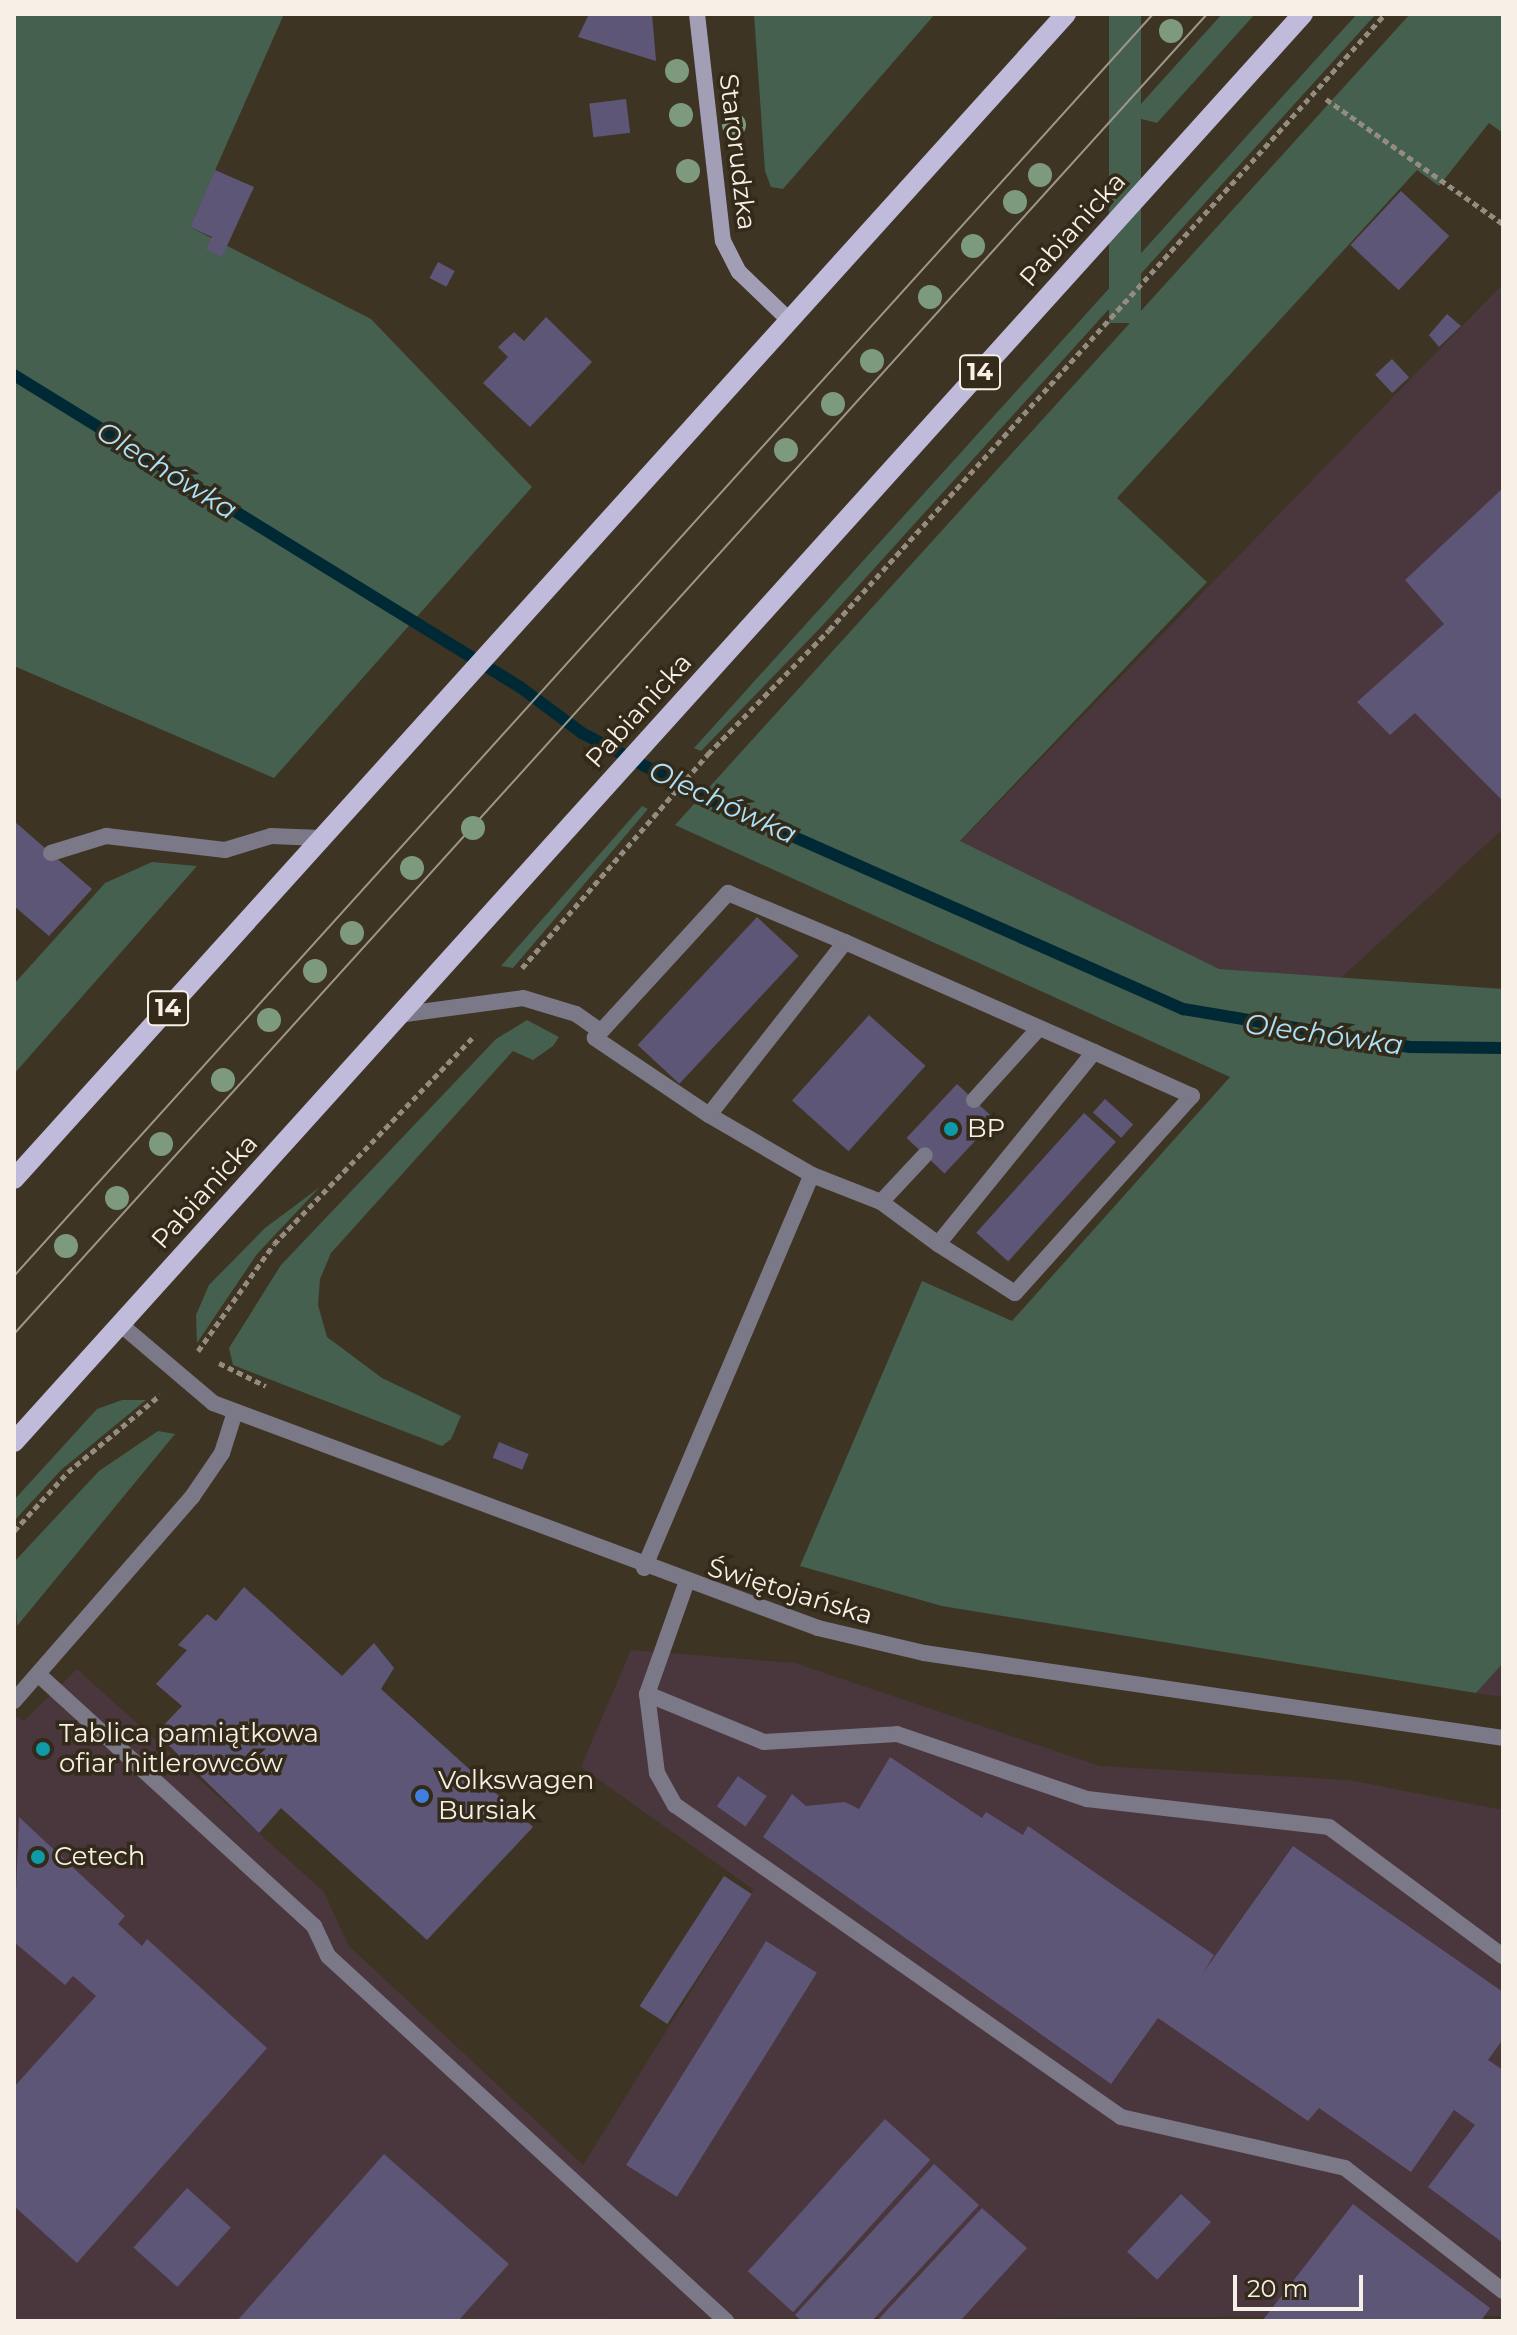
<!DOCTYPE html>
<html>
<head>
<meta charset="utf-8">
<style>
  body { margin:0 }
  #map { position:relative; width:1517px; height:2335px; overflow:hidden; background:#3d3424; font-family:Montserrat,sans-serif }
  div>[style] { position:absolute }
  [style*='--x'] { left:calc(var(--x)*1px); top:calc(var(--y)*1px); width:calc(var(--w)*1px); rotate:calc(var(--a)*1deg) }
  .industrial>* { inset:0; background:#4a363d }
  .green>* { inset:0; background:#45604f; transform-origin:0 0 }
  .stream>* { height:12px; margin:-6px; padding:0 6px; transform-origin:6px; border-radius:6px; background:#002936 }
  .building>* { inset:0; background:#5e5676; transform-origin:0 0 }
  .path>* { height:5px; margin-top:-2.5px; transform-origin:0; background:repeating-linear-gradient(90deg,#938c7f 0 6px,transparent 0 10px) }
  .lane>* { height:16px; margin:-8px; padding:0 8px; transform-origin:8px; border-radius:8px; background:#7b7988 }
  .street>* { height:16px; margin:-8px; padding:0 8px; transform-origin:8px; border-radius:8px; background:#7b7988 }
  .secondary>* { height:16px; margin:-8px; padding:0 8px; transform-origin:8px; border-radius:8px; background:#a29eb6 }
  .primary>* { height:20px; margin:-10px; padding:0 10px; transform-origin:10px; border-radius:10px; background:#c0bbda }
  .tram>* { height:2px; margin:-1px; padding:0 1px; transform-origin:1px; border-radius:1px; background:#9e9689 }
  .trees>* { width:24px; height:24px; margin:-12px; border-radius:50%; background:#7d9a7e }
  .dots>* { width:22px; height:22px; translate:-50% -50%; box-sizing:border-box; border:4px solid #332a1a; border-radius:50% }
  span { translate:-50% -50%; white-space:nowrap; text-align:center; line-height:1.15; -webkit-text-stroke:7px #332a1a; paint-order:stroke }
  .shield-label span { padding:2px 6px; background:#332a1a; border:2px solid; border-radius:6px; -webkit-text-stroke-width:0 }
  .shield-label { font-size:24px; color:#f6f0e6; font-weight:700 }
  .street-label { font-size:26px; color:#f6f0e6 }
  .poi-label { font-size:26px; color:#f6f0e6 }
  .left { translate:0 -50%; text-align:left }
  .water-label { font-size:28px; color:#abe2f9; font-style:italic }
  .frame { position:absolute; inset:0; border:16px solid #f6f0e6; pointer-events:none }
  .scale { position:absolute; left:1233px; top:2275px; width:130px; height:36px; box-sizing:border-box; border:4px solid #f6f0e6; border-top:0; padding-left:10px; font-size:24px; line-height:28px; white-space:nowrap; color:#f6f0e6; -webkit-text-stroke:6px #332a1a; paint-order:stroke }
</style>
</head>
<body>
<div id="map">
  <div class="industrial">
    <i style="clip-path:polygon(1503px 284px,1503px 829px,1341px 978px,1219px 969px,960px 842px)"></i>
    <i style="clip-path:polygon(631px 1650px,795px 1663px,1100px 1766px,1349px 1780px,1503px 1810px,1503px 2316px,14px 2321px,14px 1715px,24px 1721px,77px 1669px,324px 1892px,348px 1945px,583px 2165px,754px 1890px,581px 1767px)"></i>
    <i style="clip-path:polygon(1503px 1663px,1503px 1697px,1476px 1693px)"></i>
  </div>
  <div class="green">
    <i style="clip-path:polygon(14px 14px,284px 14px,190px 227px,371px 319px,532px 487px,274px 778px,14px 666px)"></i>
    <i style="clip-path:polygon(754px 14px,935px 14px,783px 189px,771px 187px,765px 171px)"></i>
    <i style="left:1109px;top:14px;width:32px;height:309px"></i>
    <i style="clip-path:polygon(1222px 14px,1255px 14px,1157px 123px,1130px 116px)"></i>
    <i style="clip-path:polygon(1357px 14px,1376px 14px,822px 626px,701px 751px,694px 748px)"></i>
    <i style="clip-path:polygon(1410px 14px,1503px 14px,1503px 133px,1489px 123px,1439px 186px,1417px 170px,1117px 498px,1207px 582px,960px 841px,1219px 969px,1503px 989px,1503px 1663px,1476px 1693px,942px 1606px,800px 1566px,922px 1281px,1012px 1321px,1230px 1077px,675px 825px)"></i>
    <i style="clip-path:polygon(642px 806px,648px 809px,513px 968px,501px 966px)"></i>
    <i style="clip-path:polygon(152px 862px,197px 866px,14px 1074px,14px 984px,105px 883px)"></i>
    <i style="clip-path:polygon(527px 1020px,559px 1037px,553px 1046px,533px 1060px,513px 1051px,331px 1253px,320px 1279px,318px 1305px,327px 1337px,382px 1378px,461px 1416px,451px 1439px,442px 1446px,233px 1365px,229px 1348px,281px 1265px,496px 1039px)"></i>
    <i style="clip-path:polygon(320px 1187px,257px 1254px,197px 1343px,196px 1315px,209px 1285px,265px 1228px)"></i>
    <i style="clip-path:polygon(122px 1400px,146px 1400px,61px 1470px,14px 1521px,14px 1500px,97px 1409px)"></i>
    <i style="clip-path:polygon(158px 1431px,175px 1434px,17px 1626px,14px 1562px,99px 1471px)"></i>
  </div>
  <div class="stream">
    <i style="--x:14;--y:375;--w:594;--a:31.66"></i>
    <i style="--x:520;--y:687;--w:77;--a:36.6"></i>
    <i style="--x:582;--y:733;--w:140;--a:27.7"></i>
    <i style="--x:706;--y:798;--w:522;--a:23.86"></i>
    <i style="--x:1183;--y:1009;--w:230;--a:9.5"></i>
    <i style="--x:1410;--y:1047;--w:93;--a:0.6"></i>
  </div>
  <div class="building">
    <i style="clip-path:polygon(589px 14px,652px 14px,656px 61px,578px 37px)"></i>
    <i style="left:626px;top:99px;width:34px;height:37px;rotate:83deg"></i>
    <i style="clip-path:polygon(215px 170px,254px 187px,222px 257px,206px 249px,212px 237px,190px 227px)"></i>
    <i style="left:1401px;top:191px;width:66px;height:74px;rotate:43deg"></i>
    <i style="left:438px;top:262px;width:19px;height:18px;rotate:28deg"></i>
    <i style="clip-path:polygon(1447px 314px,1461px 326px,1439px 347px,1429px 335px)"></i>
    <i style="clip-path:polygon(546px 317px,592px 362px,530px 427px,483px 383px,508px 357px,498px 347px,514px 332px,524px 341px)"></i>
    <i style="left:1392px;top:359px;width:25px;height:23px;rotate:47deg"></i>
    <i style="clip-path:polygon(1503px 488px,1503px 801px,1415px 713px,1390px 735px,1357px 702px,1444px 624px,1405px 580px)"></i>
    <i style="clip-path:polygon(14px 821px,92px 889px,49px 936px,14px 906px)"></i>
    <i style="left:757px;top:917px;width:57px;height:175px;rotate:43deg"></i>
    <i style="left:869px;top:1015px;width:76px;height:115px;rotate:42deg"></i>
    <i style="left:957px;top:1084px;width:52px;height:74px;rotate:43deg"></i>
    <i style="left:1105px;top:1099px;width:38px;height:18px;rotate:42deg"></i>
    <i style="left:1084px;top:1113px;width:43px;height:161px;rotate:42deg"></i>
    <i style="left:499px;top:1442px;width:32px;height:17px;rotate:22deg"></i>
    <i style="clip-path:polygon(244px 1587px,342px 1676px,374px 1643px,394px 1668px,381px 1689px,533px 1827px,427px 1940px,281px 1808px,259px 1833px,156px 1733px,182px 1706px,156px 1684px,187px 1650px,178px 1645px,207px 1614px,216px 1621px)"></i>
    <i style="clip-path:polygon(890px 1757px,982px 1818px,986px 1812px,1023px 1835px,1028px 1826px,1214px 1955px,1203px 1973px,1293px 1846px,1503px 1992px,1503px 2039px,1488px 2060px,1503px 2070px,1503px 2243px,1428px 2187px,1475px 2125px,1454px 2110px,1411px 2172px,1319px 2108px,1308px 2121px,1158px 2018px,1111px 2084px,763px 1837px,792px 1794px,806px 1806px,845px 1802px,859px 1809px)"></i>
    <i style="left:738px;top:1776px;width:35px;height:37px;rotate:35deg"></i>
    <i style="clip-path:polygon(19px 1817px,125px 1916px,118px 1924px,142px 1946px,147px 1939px,267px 2048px,77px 2263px,14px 2206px,14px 2087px,96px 1996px,73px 1976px,65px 1985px,14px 1942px)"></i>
    <i style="left:724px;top:1876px;width:33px;height:155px;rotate:33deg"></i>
    <i style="left:766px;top:1941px;width:60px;height:264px;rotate:32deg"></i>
    <i style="left:885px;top:2119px;width:61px;height:205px;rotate:42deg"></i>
    <i style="clip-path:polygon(384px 2154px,509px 2264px,458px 2321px,237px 2321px)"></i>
    <i style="clip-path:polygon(934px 2164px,979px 2205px,872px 2321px,802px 2321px,795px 2315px)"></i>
    <i style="left:187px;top:2188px;width:59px;height:80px;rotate:42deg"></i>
    <i style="left:1181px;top:2194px;width:41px;height:79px;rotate:43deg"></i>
    <i style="clip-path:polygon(1353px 2204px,1490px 2308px,1481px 2321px,1262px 2321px)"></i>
    <i style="clip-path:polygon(982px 2208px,1027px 2248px,960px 2321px,877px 2321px)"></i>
  </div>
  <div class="path">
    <i style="--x:1326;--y:99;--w:217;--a:35.2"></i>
    <i style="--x:522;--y:968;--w:284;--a:-49"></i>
    <i style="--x:708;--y:754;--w:173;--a:-45.7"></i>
    <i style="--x:829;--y:630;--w:830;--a:-47.93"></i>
    <i style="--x:198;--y:1351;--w:131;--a:-54.6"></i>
    <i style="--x:274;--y:1244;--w:290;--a:-46.1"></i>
    <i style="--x:219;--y:1363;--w:52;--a:26.1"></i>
    <i style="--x:14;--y:1531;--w:80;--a:-47.5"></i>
    <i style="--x:68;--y:1472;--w:120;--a:-39.9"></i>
  </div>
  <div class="lane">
    <i style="--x:51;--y:853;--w:58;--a:-17.2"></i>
    <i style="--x:106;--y:836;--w:120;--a:6.7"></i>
    <i style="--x:225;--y:850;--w:48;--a:-16.9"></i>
    <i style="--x:271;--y:836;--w:50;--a:2.3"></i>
    <i style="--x:398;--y:1015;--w:126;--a:-7.7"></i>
    <i style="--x:523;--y:998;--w:55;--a:16.8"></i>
    <i style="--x:576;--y:1014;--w:29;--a:35"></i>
    <i style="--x:974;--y:1100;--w:97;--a:-47.9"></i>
    <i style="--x:709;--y:1115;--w:138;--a:-146"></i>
    <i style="--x:595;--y:1038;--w:197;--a:-47.5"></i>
    <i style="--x:728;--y:893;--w:127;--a:22.7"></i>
    <i style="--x:881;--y:1202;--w:64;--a:-46.9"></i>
    <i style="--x:938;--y:1244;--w:71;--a:-143.6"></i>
    <i style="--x:881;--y:1202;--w:74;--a:-158.6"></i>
    <i style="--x:812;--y:1175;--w:119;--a:-149.8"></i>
    <i style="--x:709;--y:1115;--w:220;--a:-51.8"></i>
    <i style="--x:845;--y:942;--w:272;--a:23.8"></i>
    <i style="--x:1094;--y:1052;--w:247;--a:129.1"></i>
    <i style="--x:938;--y:1244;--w:91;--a:32.5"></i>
    <i style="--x:1015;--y:1293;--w:265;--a:-48.1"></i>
    <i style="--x:1192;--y:1096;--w:107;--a:-155.8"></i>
    <i style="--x:644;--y:1568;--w:427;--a:-66.9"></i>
    <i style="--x:686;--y:1584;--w:117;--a:109.5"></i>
    <i style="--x:647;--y:1694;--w:80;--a:82.8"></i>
    <i style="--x:657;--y:1773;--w:37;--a:61"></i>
    <i style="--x:675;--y:1805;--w:544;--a:34.97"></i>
    <i style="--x:1121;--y:2117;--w:230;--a:12.8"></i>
    <i style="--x:1345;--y:2168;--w:200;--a:37.9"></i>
    <i style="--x:38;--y:1674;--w:374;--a:42.4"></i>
    <i style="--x:314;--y:1926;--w:33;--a:65"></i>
    <i style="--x:328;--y:1956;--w:540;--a:42.52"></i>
    <i style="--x:647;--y:1694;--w:126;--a:22.3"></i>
    <i style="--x:764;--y:1742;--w:133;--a:-3.4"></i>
    <i style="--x:897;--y:1734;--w:201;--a:18.9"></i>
    <i style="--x:1087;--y:1799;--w:244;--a:6.6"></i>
    <i style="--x:1329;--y:1827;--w:217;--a:36.6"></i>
    <i style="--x:14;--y:1701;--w:271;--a:-48.9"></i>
    <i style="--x:192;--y:1497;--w:53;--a:-55.7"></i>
    <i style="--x:222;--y:1453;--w:43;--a:-72.4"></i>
  </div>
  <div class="street">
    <i style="--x:120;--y:1324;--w:122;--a:40.3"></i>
    <i style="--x:213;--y:1403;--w:645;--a:20.4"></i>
    <i style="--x:818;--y:1628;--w:109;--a:13.3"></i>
    <i style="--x:924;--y:1653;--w:585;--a:8.35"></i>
  </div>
  <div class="secondary">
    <i style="--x:697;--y:14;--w:228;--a:83.5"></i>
    <i style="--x:723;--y:241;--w:35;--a:63"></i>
    <i style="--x:739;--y:272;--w:69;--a:43.8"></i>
  </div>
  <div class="primary">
    <i style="--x:14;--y:1179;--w:1570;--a:-47.92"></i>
    <i style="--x:14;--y:1442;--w:1924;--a:-47.93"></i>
  </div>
  <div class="tram">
    <i style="--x:14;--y:1276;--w:1700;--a:-47.93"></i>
    <i style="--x:14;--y:1334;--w:1779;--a:-47.89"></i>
  </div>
  <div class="trees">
    <i style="left:1171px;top:31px"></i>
    <i style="left:677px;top:71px"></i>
    <i style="left:681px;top:115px"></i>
    <i style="left:734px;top:125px"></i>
    <i style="left:688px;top:171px"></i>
    <i style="left:1040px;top:175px"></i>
    <i style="left:1015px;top:202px"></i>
    <i style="left:973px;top:246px"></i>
    <i style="left:930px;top:297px"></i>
    <i style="left:872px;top:361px"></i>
    <i style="left:833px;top:404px"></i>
    <i style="left:786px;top:450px"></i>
    <i style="left:473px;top:828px"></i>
    <i style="left:412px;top:868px"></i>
    <i style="left:352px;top:933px"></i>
    <i style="left:315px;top:971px"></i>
    <i style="left:269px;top:1020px"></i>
    <i style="left:223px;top:1080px"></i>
    <i style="left:161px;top:1144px"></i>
    <i style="left:117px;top:1198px"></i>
    <i style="left:66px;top:1246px"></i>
  </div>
  <div class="dots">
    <i style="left:951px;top:1129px;background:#0f9aa8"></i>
    <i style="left:43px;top:1749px;background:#0f9aa8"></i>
    <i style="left:422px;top:1796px;background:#3f7fe0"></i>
    <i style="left:38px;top:1857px;background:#0f9aa8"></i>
  </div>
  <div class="shield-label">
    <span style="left:980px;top:372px">14</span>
    <span style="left:168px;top:1008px">14</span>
  </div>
  <div class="street-label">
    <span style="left:737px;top:152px;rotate:83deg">Starorudzka</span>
    <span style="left:1073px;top:230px;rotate:-48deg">Pabianicka</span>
    <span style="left:639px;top:711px;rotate:-48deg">Pabianicka</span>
    <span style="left:205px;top:1192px;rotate:-48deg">Pabianicka</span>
    <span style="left:790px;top:1592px;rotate:17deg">Świętojańska</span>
  </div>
  <div class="poi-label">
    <span class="left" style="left:967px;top:1129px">BP</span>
    <span class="left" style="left:59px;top:1749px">Tablica pamiątkowa<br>ofiar hitlerowców</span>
    <span class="left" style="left:438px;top:1796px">Volkswagen<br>Bursiak</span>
    <span class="left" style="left:54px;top:1857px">Cetech</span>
  </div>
  <div class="water-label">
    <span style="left:167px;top:470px;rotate:32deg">Olechówka</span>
    <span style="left:723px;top:802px;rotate:25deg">Olechówka</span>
    <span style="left:1324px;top:1034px;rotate:8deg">Olechówka</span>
  </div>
  <div class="frame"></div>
  <div class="scale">20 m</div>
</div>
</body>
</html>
